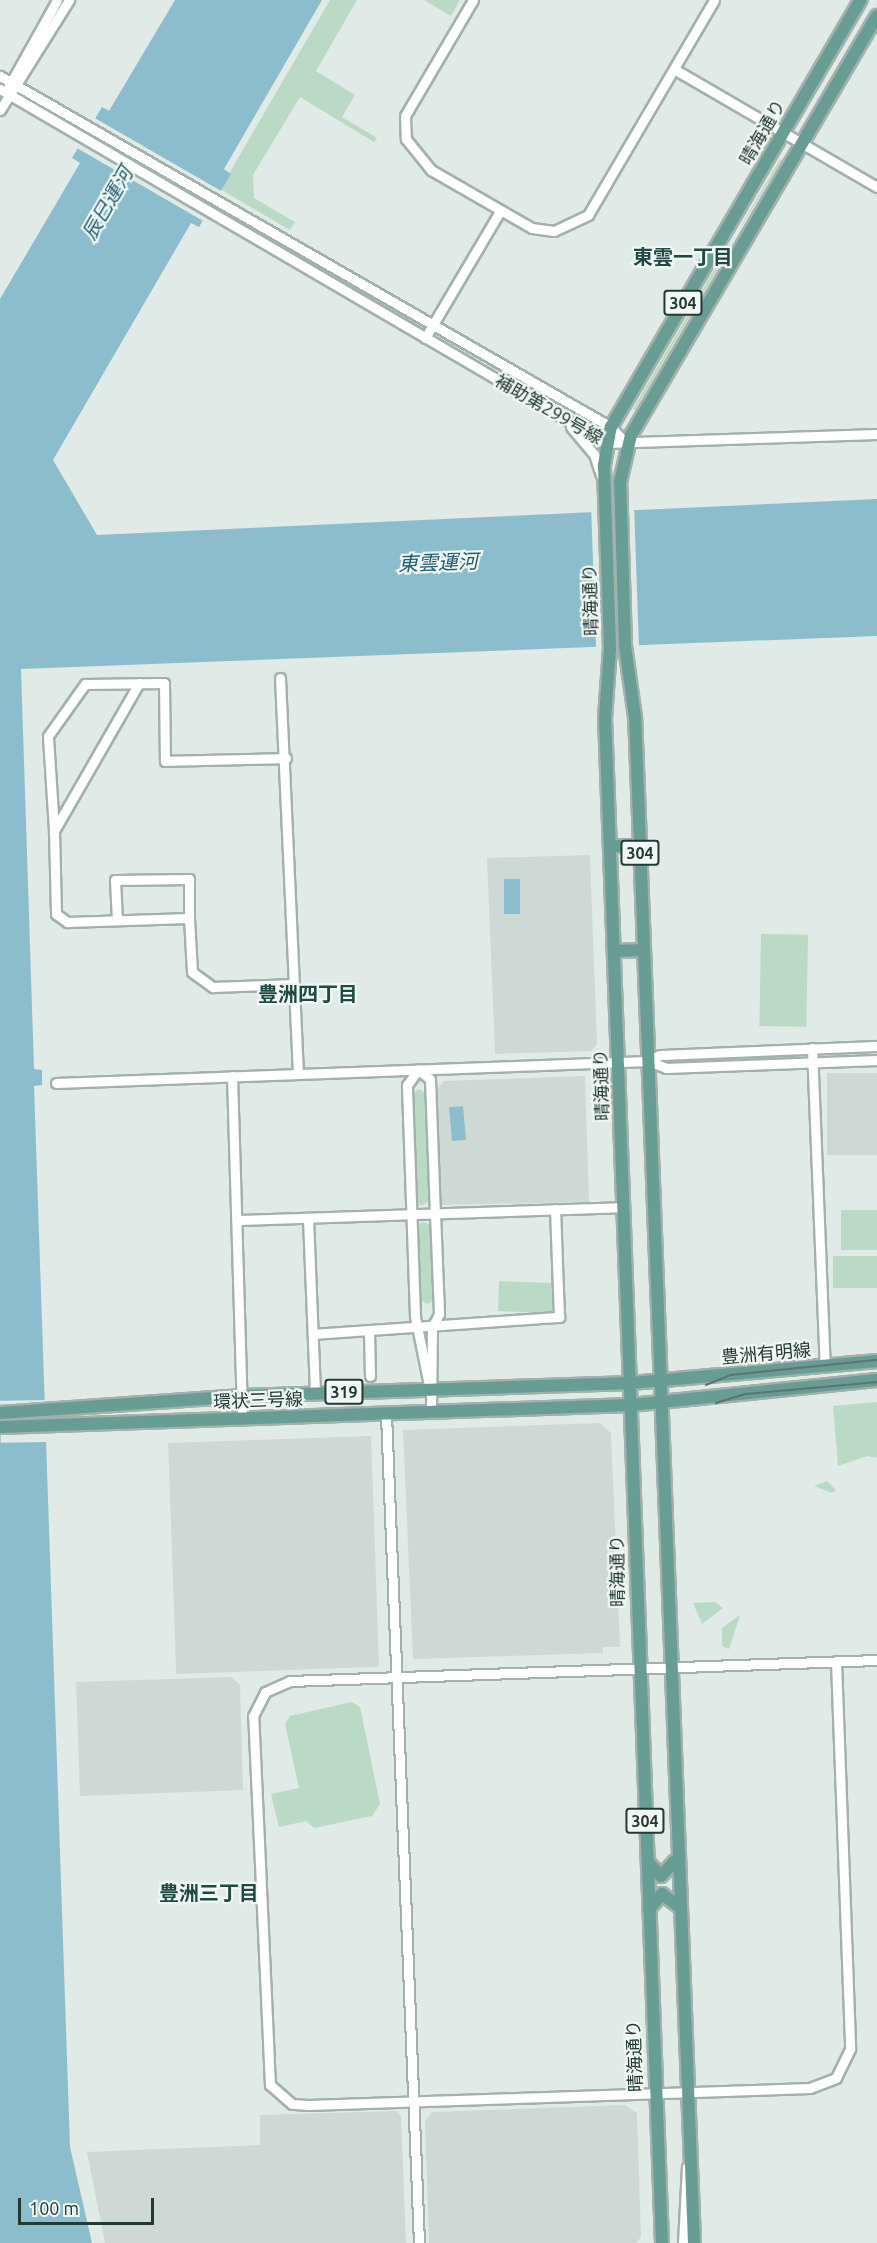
<!DOCTYPE html>
<html>
<head>
<meta charset="utf-8">
<style>
  body { margin:0 }
  #map { position:relative; width:877px; height:2243px; overflow:hidden; background:#e0eae6; font-family:Ubuntu,"Noto Sans JP",sans-serif }
  div>[style] { position:absolute }
  [style*='--x'] { left:calc(var(--x)*1px); top:calc(var(--y)*1px); width:calc(var(--w)*1px); rotate:calc(var(--a)*1deg) }
  .built>* { inset:0; background:#ced9d5; transform-origin:0 0 }
  .green>* { inset:0; background:#badac5; transform-origin:0 0 }
  .water>* { inset:0; background:#8bbdcc; transform-origin:0 0 }
  .pier>* { inset:0; background:#e0eae6; transform-origin:0 0 }
  .roads { filter:drop-shadow(2px 0 #a3b1ad) drop-shadow(-2px 0 #a3b1ad) drop-shadow(0 2px #a3b1ad) drop-shadow(0 -2px #a3b1ad) }
  .minor>* { height:9px; margin:-4.5px; padding:0 4.5px; transform-origin:4.5px; border-radius:4.5px; background:#fff }
  .major>* { height:12px; margin:-6px; padding:0 6px; transform-origin:6px; border-radius:6px; background:#679d92 }
  .tram>* { height:1.5px; margin:-0.75px; padding:0 0.75px; transform-origin:0.75px; border-radius:0.75px; background:#5c7570 }
  span { translate:-50% -50%; white-space:nowrap; text-align:center; line-height:1.15; -webkit-text-stroke:4.5px #f0f7f4; paint-order:stroke }
  .shield-label span { padding:2px 4px; background:#f0f7f4; border:2px solid; border-radius:4px; -webkit-text-stroke-width:0 }
  .shield-label { font-size:16px; color:#223934; font-weight:700 }
  .street-label { font-size:18px; color:#223934 }
  .water-label { font-size:20px; color:#205e70; font-style:italic }
  .neighbourhood-label { font-size:20px; color:#1f4942; font-weight:700 }
  .scale { position:absolute; left:18px; top:2198px; width:136px; height:27px; box-sizing:border-box; border:3px solid #223934; border-top:0; padding-left:8px; font-size:18px; line-height:21px; white-space:nowrap; color:#223934; -webkit-text-stroke:4px #f0f7f4; paint-order:stroke }
</style>
</head>
<body>
<div id="map">
  <div class="built">
    <i style="clip-path:polygon(590px 855px,597px 1044px,591px 1051px,495px 1054px,487px 858px)"></i>
    <i style="left:877px;top:1073px;width:82px;height:50px;rotate:90deg"></i>
    <i style="clip-path:polygon(585px 1076px,589px 1202px,440px 1205px,437px 1090px,444px 1081px)"></i>
    <i style="clip-path:polygon(600px 1423px,611px 1433px,620px 1647px,603px 1647px,603px 1653px,413px 1659px,403px 1430px)"></i>
    <i style="left:371px;top:1436px;width:231px;height:203px;rotate:88deg"></i>
    <i style="clip-path:polygon(231px 1677px,240px 1685px,243px 1790px,80px 1796px,76px 1682px)"></i>
    <i style="clip-path:polygon(625px 2105px,637px 2113px,641px 2237px,636px 2243px,429px 2243px,425px 2121px,432px 2112px)"></i>
    <i style="clip-path:polygon(396px 2111px,401px 2116px,406px 2243px,105px 2243px,87px 2152px,260px 2145px,260px 2115px)"></i>
  </div>
  <div class="green">
    <i style="clip-path:polygon(330px 0,357px 0,316px 71px,355px 95px,342px 117px,377px 138px,374px 142px,300px 97px,253px 175px,254px 198px,295px 222px,290px 230px,220px 189px)"></i>
    <i style="clip-path:polygon(424px 0,460px 0,451px 16px)"></i>
    <i style="clip-path:polygon(780px 159px,782px 160px,741px 227px,741px 226px)"></i>
    <i style="clip-path:polygon(729px 244px,731px 246px,635px 410px,633px 409px)"></i>
    <i style="left:761px;top:934px;width:47px;height:92px;rotate:1deg"></i>
    <i style="clip-path:polygon(418px 1089px,426px 1093px,431px 1199px,422px 1206px,415px 1202px,410px 1096px)"></i>
    <i style="left:841px;top:1210px;width:36px;height:40px"></i>
    <i style="clip-path:polygon(423px 1222px,431px 1225px,434px 1300px,427px 1304px,418px 1298px,416px 1226px)"></i>
    <i style="left:833px;top:1256px;width:44px;height:32px"></i>
    <i style="left:553px;top:1283px;width:30px;height:54px;rotate:92deg"></i>
    <i style="clip-path:polygon(877px 1402px,877px 1458px,867px 1456px,838px 1466px,833px 1406px)"></i>
    <i style="clip-path:polygon(827px 1481px,836px 1490px,832px 1493px,814px 1486px)"></i>
    <i style="clip-path:polygon(715px 1602px,723px 1608px,702px 1624px,693px 1603px)"></i>
    <i style="clip-path:polygon(740px 1615px,729px 1649px,722px 1646px,722px 1628px)"></i>
    <i style="clip-path:polygon(352px 1702px,360px 1707px,380px 1804px,372px 1816px,314px 1828px,306px 1821px,279px 1827px,271px 1794px,299px 1788px,285px 1724px,290px 1716px)"></i>
  </div>
  <div class="water">
    <i style="clip-path:polygon(175px 0,322px 0,224px 169px,231px 174px,199px 227px,191px 223px,53px 460px,97px 535px,877px 499px,877px 636px,21px 669px,34px 1069px,42px 1070px,42px 1085px,34px 1086px,70px 2147px,92px 2243px,0 2243px,0 299px,80px 163px,72px 158px,102px 107px,109px 111px)"></i>
    <i style="left:504px;top:879px;width:16px;height:35px"></i>
    <i style="left:463px;top:1106px;width:34px;height:14px;rotate:85deg"></i>
  </div>
  <div class="pier">
    <i style="left:93px;top:117px;width:151px;height:35px;rotate:30deg"></i>
    <i style="left:634px;top:504px;width:142px;height:43px;rotate:88deg"></i>
    <i style="left:50px;top:1400px;width:42px;height:50px;rotate:89deg"></i>
  </div>
  <div class="roads">
    <div class="minor">
      <i style="--x:473;--y:0;--w:134;--a:120.4"></i>
      <i style="--x:405;--y:116;--w:23;--a:88"></i>
      <i style="--x:406;--y:139;--w:40;--a:51"></i>
      <i style="--x:431;--y:170;--w:116;--a:29.9"></i>
      <i style="--x:532;--y:228;--w:22;--a:8"></i>
      <i style="--x:554;--y:231;--w:38;--a:-25"></i>
      <i style="--x:588;--y:215;--w:249;--a:-59.6"></i>
      <i style="--x:674;--y:69;--w:235;--a:30.2"></i>
      <i style="--x:0;--y:76;--w:705;--a:29.88"></i>
      <i style="--x:611;--y:427;--w:25;--a:47"></i>
      <i style="--x:9;--y:86;--w:98;--a:-60.8"></i>
      <i style="--x:0;--y:89;--w:702;--a:30.29"></i>
      <i style="--x:606;--y:443;--w:271;--a:-1.9"></i>
      <i style="--x:0;--y:110;--w:130;--a:-57.9"></i>
      <i style="--x:425;--y:338;--w:147;--a:-59.4"></i>
      <i style="--x:571;--y:427;--w:35;--a:50"></i>
      <i style="--x:594;--y:454;--w:22;--a:72"></i>
      <i style="--x:280;--y:678;--w:396;--a:87.4"></i>
      <i style="--x:139;--y:683;--w:171;--a:119.9"></i>
      <i style="--x:54;--y:831;--w:83;--a:88.6"></i>
      <i style="--x:56;--y:914;--w:14;--a:36"></i>
      <i style="--x:67;--y:922;--w:122;--a:-1.9"></i>
      <i style="--x:189;--y:918;--w:54;--a:86.8"></i>
      <i style="--x:192;--y:972;--w:26;--a:36"></i>
      <i style="--x:213;--y:987;--w:81;--a:-2.1"></i>
      <i style="--x:54;--y:830;--w:94;--a:-93.7"></i>
      <i style="--x:48;--y:736;--w:64;--a:-54.6"></i>
      <i style="--x:85;--y:684;--w:79;--a:-0.7"></i>
      <i style="--x:164;--y:683;--w:78;--a:89.3"></i>
      <i style="--x:165;--y:761;--w:121;--a:-1.4"></i>
      <i style="--x:117;--y:920;--w:40;--a:-92.9"></i>
      <i style="--x:115;--y:880;--w:74;--a:-0.8"></i>
      <i style="--x:189;--y:879;--w:39;--a:90"></i>
      <i style="--x:812;--y:1048;--w:318;--a:87.7"></i>
      <i style="--x:648;--y:1061;--w:19;--a:21"></i>
      <i style="--x:666;--y:1068;--w:211;--a:-2.2"></i>
      <i style="--x:232;--y:1076;--w:343;--a:88.3"></i>
      <i style="--x:56;--y:1083;--w:592;--a:-2.13"></i>
      <i style="--x:648;--y:1061;--w:13;--a:-27"></i>
      <i style="--x:660;--y:1055;--w:217;--a:-2.4"></i>
      <i style="--x:308;--y:1218;--w:175;--a:87.7"></i>
      <i style="--x:237;--y:1220;--w:386;--a:-1.9"></i>
      <i style="--x:369;--y:1332;--w:44;--a:88.7"></i>
      <i style="--x:313;--y:1334;--w:247;--a:-4"></i>
      <i style="--x:559;--y:1317;--w:108;--a:-92.1"></i>
      <i style="--x:430;--y:1390;--w:76;--a:-101.5"></i>
      <i style="--x:415;--y:1316;--w:231;--a:-92"></i>
      <i style="--x:407;--y:1085;--w:19;--a:-54"></i>
      <i style="--x:418;--y:1070;--w:15;--a:37"></i>
      <i style="--x:430;--y:1079;--w:134;--a:87.9"></i>
      <i style="--x:435;--y:1213;--w:101;--a:87.7"></i>
      <i style="--x:439;--y:1314;--w:15;--a:118"></i>
      <i style="--x:432;--y:1327;--w:86;--a:90.7"></i>
      <i style="--x:386;--y:1414;--w:830;--a:87.72"></i>
      <i style="--x:836;--y:1661;--w:388;--a:87.9"></i>
      <i style="--x:850;--y:2049;--w:32;--a:116"></i>
      <i style="--x:836;--y:2078;--w:28;--a:159"></i>
      <i style="--x:810;--y:2088;--w:502;--a:178.06"></i>
      <i style="--x:308;--y:2105;--w:16;--a:-176"></i>
      <i style="--x:292;--y:2104;--w:29;--a:-139"></i>
      <i style="--x:270;--y:2085;--w:369;--a:-92.6"></i>
      <i style="--x:253;--y:1716;--w:27;--a:-63"></i>
      <i style="--x:265;--y:1692;--w:27;--a:-24"></i>
      <i style="--x:290;--y:1681;--w:587;--a:-2.05"></i>
      <i style="--x:683;--y:2243;--w:76;--a:-87"></i>
    </div>
    <div class="major">
      <i style="--x:610;--y:846;--w:30;--a:0"></i>
      <i style="--x:614;--y:951;--w:30;--a:-2"></i>
      <i style="--x:0;--y:1413;--w:243;--a:-4"></i>
      <i style="--x:242;--y:1396;--w:389;--a:-1.9"></i>
      <i style="--x:631;--y:1383;--w:247;--a:-5.1"></i>
      <i style="--x:0;--y:1427;--w:631;--a:-2"></i>
      <i style="--x:631;--y:1405;--w:247;--a:-5.8"></i>
      <i style="--x:648;--y:1862;--w:19;--a:47"></i>
      <i style="--x:661;--y:1876;--w:21;--a:-47"></i>
      <i style="--x:649;--y:1909;--w:20;--a:-49"></i>
      <i style="--x:662;--y:1894;--w:20;--a:37"></i>
      <i style="--x:662;--y:2243;--w:1526;--a:-92.14"></i>
      <i style="--x:605;--y:718;--w:70;--a:-85.9"></i>
      <i style="--x:610;--y:648;--w:183;--a:-91.9"></i>
      <i style="--x:604;--y:465;--w:39;--a:-80"></i>
      <i style="--x:611;--y:427;--w:495;--a:-59.7"></i>
      <i style="--x:694;--y:2243;--w:1527;--a:-92.21"></i>
      <i style="--x:635;--y:717;--w:72;--a:-98"></i>
      <i style="--x:625;--y:646;--w:164;--a:-91.7"></i>
      <i style="--x:620;--y:482;--w:48;--a:-76.8"></i>
      <i style="--x:631;--y:435;--w:486;--a:-59.6"></i>
    </div>
  </div>
  <div class="tram">
    <i style="--x:706;--y:1385;--w:27;--a:-22"></i>
    <i style="--x:731;--y:1375;--w:147;--a:-5.9"></i>
    <i style="--x:716;--y:1403;--w:31;--a:-17"></i>
    <i style="--x:746;--y:1394;--w:132;--a:-5.2"></i>
  </div>
  <div class="shield-label">
    <span style="left:683px;top:303px">304</span>
    <span style="left:640px;top:853px">304</span>
    <span style="left:344px;top:1392px">319</span>
    <span style="left:645px;top:1821px">304</span>
  </div>
  <div class="street-label">
    <span style="left:762px;top:132px;rotate:-60deg">晴海通り</span>
    <span style="left:549px;top:409px;rotate:30deg">補助第299号線</span>
    <span style="left:590px;top:600px;rotate:-92deg">晴海通り</span>
    <span style="left:601px;top:1085px;rotate:-92deg">晴海通り</span>
    <span style="left:766px;top:1353px;rotate:-5deg">豊洲有明線</span>
    <span style="left:258px;top:1400px;rotate:-2deg">環状三号線</span>
    <span style="left:617px;top:1571px;rotate:-91deg">晴海通り</span>
    <span style="left:634px;top:2056px;rotate:-92deg">晴海通り</span>
  </div>
  <div class="water-label">
    <span style="left:107px;top:203px;rotate:-60deg">辰巳運河</span>
    <span style="left:438px;top:562px;rotate:-2deg">東雲運河</span>
  </div>
  <div class="neighbourhood-label">
    <span style="left:683px;top:256px">東雲一丁目</span>
    <span style="left:308px;top:993px">豊洲四丁目</span>
    <span style="left:209px;top:1892px">豊洲三丁目</span>
  </div>
  <div class="scale">100 m</div>
</div>
</body>
</html>
